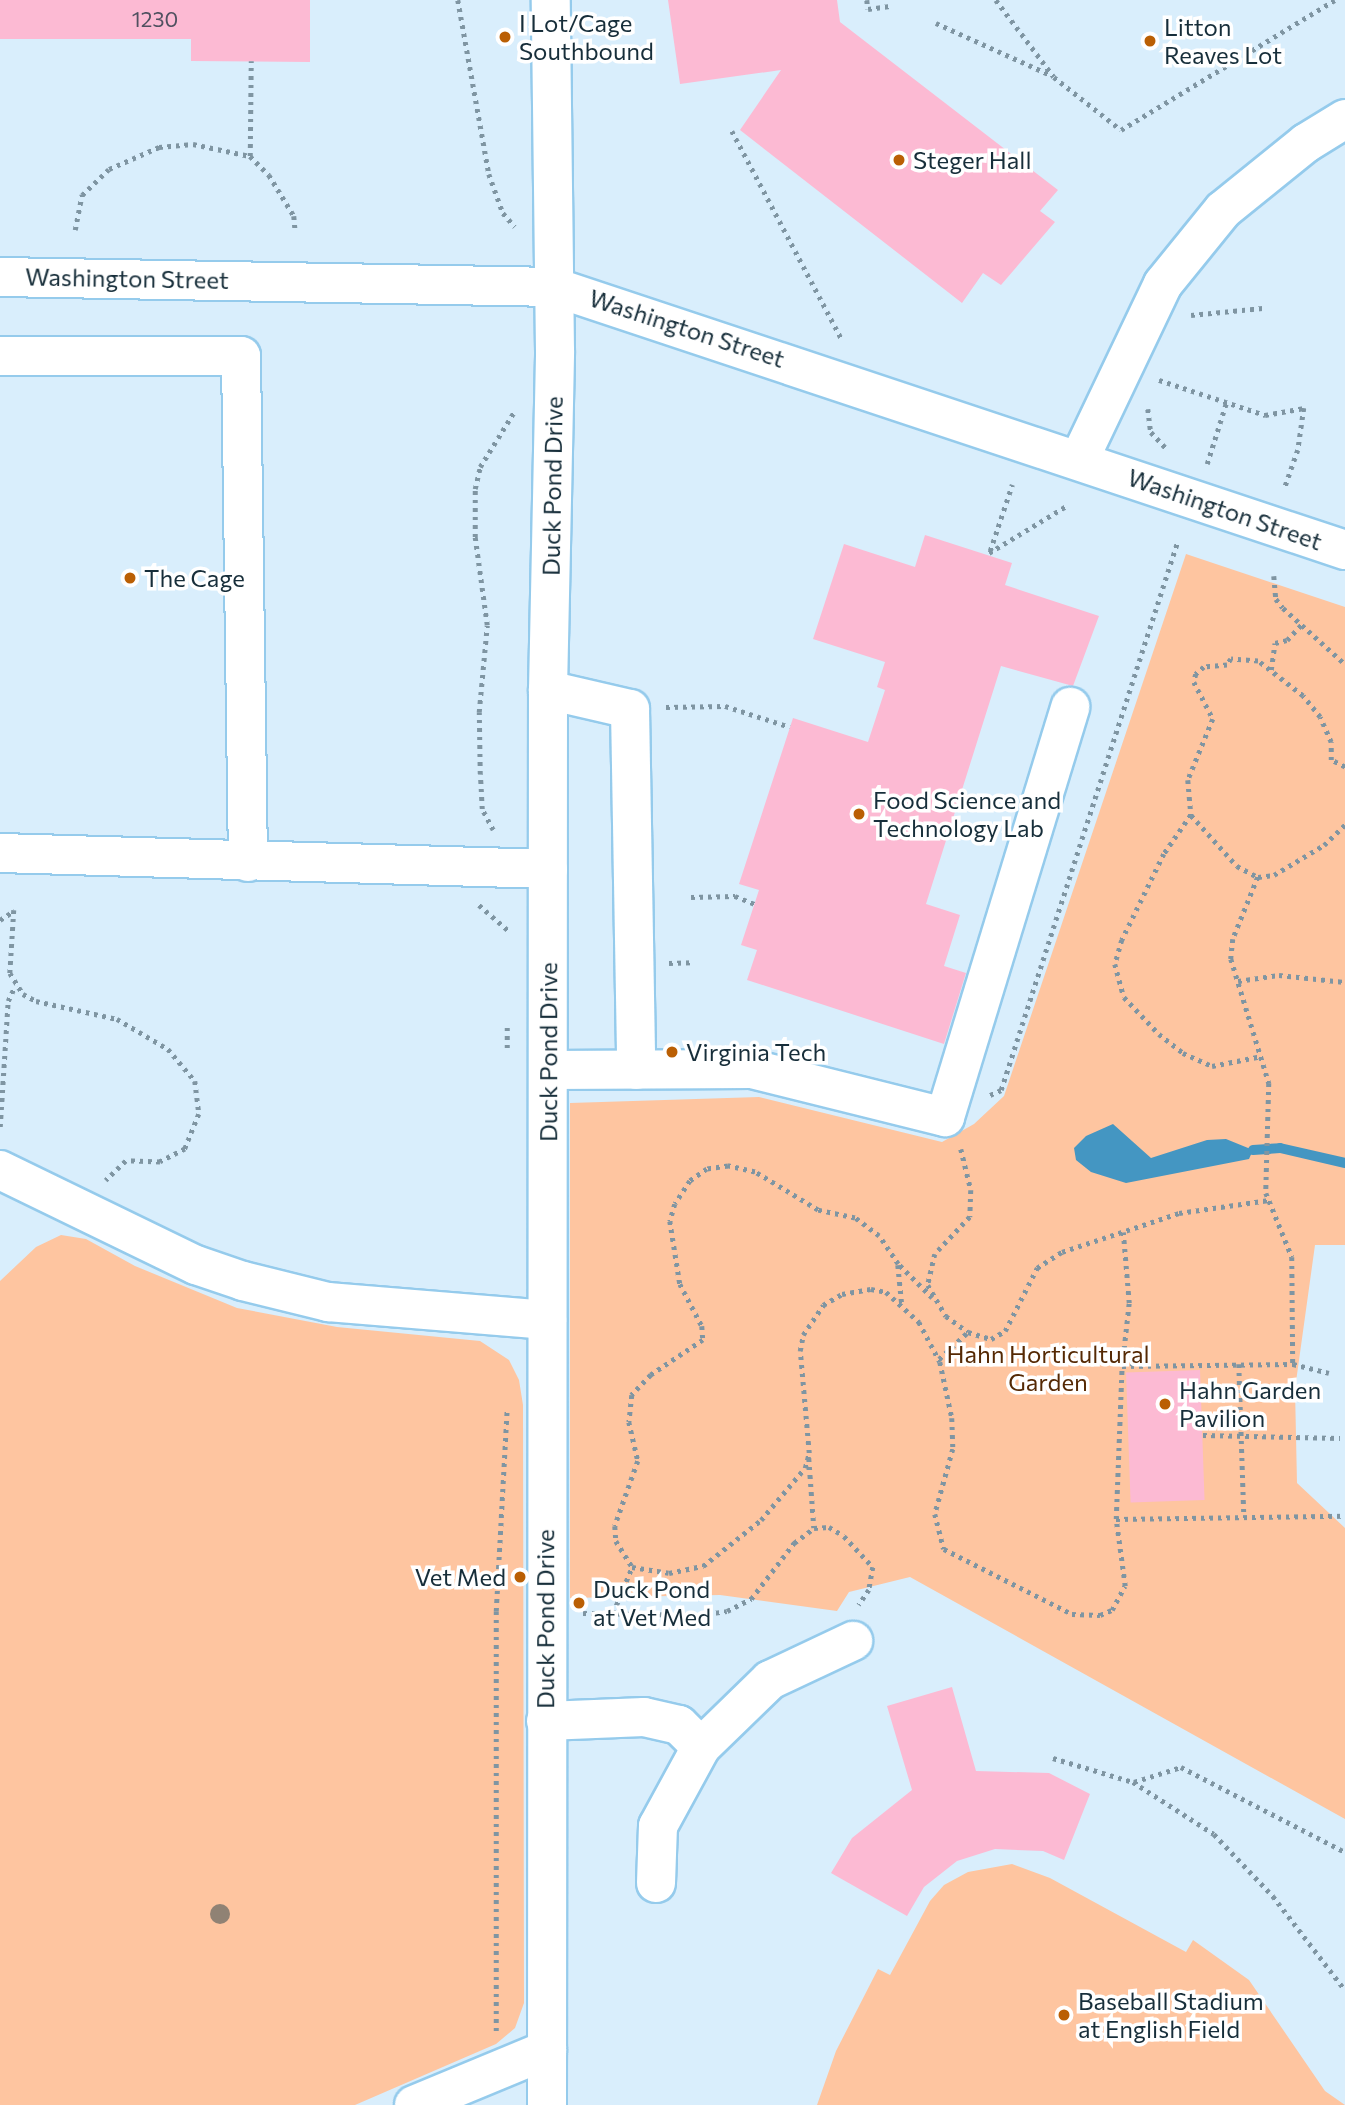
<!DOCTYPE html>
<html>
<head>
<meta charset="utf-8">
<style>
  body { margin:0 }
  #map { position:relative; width:1345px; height:2105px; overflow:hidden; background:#d9eefc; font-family:Commissioner,sans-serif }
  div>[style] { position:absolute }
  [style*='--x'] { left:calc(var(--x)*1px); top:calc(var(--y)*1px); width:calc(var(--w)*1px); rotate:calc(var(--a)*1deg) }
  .green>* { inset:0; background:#fec5a0 }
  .water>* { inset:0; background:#4496c2 }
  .stream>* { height:10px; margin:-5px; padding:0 5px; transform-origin:5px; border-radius:5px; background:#4496c2 }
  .building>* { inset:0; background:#fcbad3; transform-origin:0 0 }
  .path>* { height:4.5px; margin-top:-2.25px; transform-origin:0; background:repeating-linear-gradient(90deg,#7f95a2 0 3.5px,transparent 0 8.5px) }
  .roads { filter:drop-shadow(2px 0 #95cbec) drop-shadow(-2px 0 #95cbec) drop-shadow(0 2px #95cbec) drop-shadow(0 -2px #95cbec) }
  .minor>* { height:38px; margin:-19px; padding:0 19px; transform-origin:19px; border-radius:19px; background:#fff }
  .trees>* { width:20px; height:20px; margin:-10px; border-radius:50%; background:#908274 }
  .dots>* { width:19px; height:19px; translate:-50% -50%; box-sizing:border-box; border:4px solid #fff; border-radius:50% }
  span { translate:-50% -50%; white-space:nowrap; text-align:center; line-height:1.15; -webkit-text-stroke:7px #fff; paint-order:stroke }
  .number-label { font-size:21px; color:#505160 }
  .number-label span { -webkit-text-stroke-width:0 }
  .poi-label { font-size:24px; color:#172e3a }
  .left { translate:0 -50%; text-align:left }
  .right { translate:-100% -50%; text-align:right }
  .street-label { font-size:24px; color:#172e3a }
  .park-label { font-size:24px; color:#552904 }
</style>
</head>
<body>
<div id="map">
  <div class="green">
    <i style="clip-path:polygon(1186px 554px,1345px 607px,1345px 1245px,1315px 1245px,1295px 1389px,1297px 1483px,1345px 1528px,1345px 1819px,910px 1577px,849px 1592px,837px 1611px,720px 1595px,570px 1598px,570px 1103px,759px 1097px,942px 1142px,974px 1124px,1004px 1096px)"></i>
    <i style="clip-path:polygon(61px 1235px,86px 1239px,135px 1266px,237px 1308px,337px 1327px,480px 1341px,509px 1360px,519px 1380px,523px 1405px,524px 2003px,515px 2028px,496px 2044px,355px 2105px,0 2105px,0 1281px,36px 1247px)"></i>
    <i style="clip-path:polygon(1012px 1864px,1050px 1878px,1186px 1952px,1193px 1940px,1249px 1980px,1325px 2091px,1345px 2105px,817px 2105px,836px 2051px,878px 1969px,890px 1975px,930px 1901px,944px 1885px,968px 1872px)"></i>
  </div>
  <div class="water">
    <i style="clip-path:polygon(1113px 1124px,1151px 1158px,1207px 1140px,1226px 1139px,1253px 1150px,1249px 1159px,1126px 1183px,1091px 1172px,1076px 1160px,1074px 1148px,1086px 1136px)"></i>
  </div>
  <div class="stream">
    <i style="--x:1253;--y:1150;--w:27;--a:-4"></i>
    <i style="--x:1280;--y:1148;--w:67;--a:13"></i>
  </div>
  <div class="building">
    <i style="clip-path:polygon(0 0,310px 0,310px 62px,191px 61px,191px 39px,0 39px)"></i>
    <i style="clip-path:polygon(668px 0,837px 0,840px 22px,1058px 190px,1040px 211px,1055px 222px,1001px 285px,983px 273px,962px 303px,740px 130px,781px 70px,680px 84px)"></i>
    <i style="clip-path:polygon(925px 535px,1012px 563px,1005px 585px,1099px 616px,1073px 686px,1001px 666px,926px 904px,960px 915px,944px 966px,966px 973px,944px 1044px,747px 980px,757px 950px,741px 945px,759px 890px,739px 884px,793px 718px,868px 742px,885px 690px,877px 687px,885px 662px,813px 639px,844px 544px,915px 567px)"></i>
    <i style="left:1200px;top:1370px;width:130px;height:74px;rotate:88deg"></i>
    <i style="clip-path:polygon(952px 1687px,976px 1771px,1049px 1773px,1090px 1794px,1064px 1860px,1043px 1851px,995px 1849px,957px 1861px,924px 1887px,907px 1916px,831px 1873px,852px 1838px,912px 1790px,887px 1706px)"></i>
  </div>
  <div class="path">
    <i style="--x:458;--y:0;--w:177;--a:79.9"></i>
    <i style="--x:489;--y:174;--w:41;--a:70.3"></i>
    <i style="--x:503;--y:213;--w:18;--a:49"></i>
    <i style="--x:867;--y:0;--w:9;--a:84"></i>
    <i style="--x:868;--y:9;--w:22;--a:-8"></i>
    <i style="--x:996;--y:0;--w:96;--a:53"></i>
    <i style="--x:1054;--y:77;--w:85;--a:38.3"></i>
    <i style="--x:1121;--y:130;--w:250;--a:-31.3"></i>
    <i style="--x:936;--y:23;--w:128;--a:24.4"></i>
    <i style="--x:732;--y:131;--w:236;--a:62.2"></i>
    <i style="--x:250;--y:156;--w:95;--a:-89.4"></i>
    <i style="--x:75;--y:230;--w:36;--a:-79"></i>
    <i style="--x:82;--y:195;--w:37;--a:-44"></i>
    <i style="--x:109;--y:169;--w:55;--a:-23.7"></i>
    <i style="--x:159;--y:147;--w:34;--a:-5"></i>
    <i style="--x:193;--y:144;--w:58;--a:11.9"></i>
    <i style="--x:250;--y:156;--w:27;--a:45"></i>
    <i style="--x:269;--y:175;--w:48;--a:58.6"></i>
    <i style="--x:294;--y:216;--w:12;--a:85"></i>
    <i style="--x:1191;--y:315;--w:72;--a:-5.6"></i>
    <i style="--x:1159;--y:380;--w:112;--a:18.3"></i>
    <i style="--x:1265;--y:415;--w:40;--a:-10"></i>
    <i style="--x:1304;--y:408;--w:42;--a:98.1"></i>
    <i style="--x:1298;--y:450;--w:42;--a:109.3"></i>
    <i style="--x:1148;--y:409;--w:23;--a:83"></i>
    <i style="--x:1151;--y:432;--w:23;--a:47"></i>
    <i style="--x:1207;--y:464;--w:67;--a:-72.6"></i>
    <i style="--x:990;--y:551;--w:70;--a:-71.6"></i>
    <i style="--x:989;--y:553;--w:92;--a:-31.3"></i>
    <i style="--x:1274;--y:576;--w:23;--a:85"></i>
    <i style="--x:1276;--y:599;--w:11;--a:52"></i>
    <i style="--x:1283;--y:608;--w:84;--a:42.1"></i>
    <i style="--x:1271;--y:670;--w:27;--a:-82"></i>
    <i style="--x:1275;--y:643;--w:12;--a:-14"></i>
    <i style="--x:1287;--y:640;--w:22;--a:-47"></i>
    <i style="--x:666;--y:707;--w:59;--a:-1"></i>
    <i style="--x:725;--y:706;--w:68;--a:17.9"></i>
    <i style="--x:1345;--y:767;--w:16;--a:-153"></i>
    <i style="--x:1331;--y:760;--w:18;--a:-90"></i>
    <i style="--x:1331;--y:742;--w:27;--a:-114"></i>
    <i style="--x:1320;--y:717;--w:27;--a:-129"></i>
    <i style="--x:1303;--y:696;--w:57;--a:-142.1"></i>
    <i style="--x:1258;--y:661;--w:27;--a:-176"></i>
    <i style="--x:1231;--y:659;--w:7;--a:124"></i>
    <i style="--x:1227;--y:665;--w:23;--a:175"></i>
    <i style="--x:1204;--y:667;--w:11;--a:139"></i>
    <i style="--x:1196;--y:674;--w:8;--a:104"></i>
    <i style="--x:1194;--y:682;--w:42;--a:62.8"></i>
    <i style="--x:1213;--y:719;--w:66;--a:112.3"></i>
    <i style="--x:1188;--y:780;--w:35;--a:85"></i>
    <i style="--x:1191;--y:815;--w:69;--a:48"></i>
    <i style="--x:1237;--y:866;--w:24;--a:28"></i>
    <i style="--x:1258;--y:877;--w:16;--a:-7"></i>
    <i style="--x:1274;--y:875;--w:58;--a:-31"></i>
    <i style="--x:1324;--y:845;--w:29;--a:-44"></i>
    <i style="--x:1191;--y:815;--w:47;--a:124.7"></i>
    <i style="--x:1164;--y:854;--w:96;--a:116"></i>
    <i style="--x:1122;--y:940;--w:25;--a:106"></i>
    <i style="--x:1115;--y:964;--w:34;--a:75"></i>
    <i style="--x:1124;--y:997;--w:51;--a:46.6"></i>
    <i style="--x:1159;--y:1034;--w:31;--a:38"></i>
    <i style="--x:1183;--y:1053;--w:32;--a:24"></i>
    <i style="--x:1212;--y:1066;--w:51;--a:-11.3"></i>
    <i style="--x:493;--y:830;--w:24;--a:-118"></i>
    <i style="--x:482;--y:809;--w:35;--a:-93"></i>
    <i style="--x:480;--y:774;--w:62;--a:-90.9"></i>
    <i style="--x:479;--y:712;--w:87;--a:-84.7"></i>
    <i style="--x:487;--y:625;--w:89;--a:-97.8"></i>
    <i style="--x:475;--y:537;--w:48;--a:-90"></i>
    <i style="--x:475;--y:489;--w:23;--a:-77"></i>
    <i style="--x:480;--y:467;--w:65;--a:-58.3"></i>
    <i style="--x:1258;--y:877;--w:67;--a:112"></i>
    <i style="--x:1233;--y:939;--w:20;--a:96"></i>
    <i style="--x:1231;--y:959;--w:130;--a:73"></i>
    <i style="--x:1269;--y:1083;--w:110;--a:91.6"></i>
    <i style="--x:1266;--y:1193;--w:69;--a:67.9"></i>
    <i style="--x:1292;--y:1257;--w:107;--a:89.5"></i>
    <i style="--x:691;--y:897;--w:44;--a:-1.3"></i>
    <i style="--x:735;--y:896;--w:22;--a:22"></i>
    <i style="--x:479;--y:905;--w:40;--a:41"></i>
    <i style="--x:14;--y:910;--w:63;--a:93.6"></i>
    <i style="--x:10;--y:973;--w:25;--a:58"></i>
    <i style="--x:23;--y:994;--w:15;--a:28"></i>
    <i style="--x:36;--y:1001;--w:83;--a:12.5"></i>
    <i style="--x:117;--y:1019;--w:59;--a:30.5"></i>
    <i style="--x:168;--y:1049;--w:42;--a:49.8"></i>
    <i style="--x:195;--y:1081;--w:33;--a:83"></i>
    <i style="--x:199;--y:1114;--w:38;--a:112"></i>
    <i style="--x:185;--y:1149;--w:28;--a:153"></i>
    <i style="--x:160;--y:1162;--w:34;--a:-178"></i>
    <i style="--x:126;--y:1161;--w:28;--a:136"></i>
    <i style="--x:0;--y:920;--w:17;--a:-33"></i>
    <i style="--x:669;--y:963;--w:24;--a:-2"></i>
    <i style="--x:1238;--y:981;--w:41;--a:-8.3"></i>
    <i style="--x:1279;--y:975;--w:66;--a:6.1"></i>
    <i style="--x:507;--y:1048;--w:23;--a:-90"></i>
    <i style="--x:990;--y:1095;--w:12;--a:-24"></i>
    <i style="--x:1001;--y:1090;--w:575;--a:-72.16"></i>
    <i style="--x:0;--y:1127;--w:126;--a:-86.4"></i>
    <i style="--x:8;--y:1001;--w:17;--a:-65"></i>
    <i style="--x:961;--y:1149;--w:42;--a:76.3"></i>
    <i style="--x:971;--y:1190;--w:27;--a:92"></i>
    <i style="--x:970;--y:1217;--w:51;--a:133.4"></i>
    <i style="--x:935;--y:1254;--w:32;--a:103"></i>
    <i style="--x:928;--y:1285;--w:36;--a:60"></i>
    <i style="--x:946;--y:1316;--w:27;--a:36"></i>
    <i style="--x:968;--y:1332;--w:24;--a:17"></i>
    <i style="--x:991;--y:1339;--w:16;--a:-30"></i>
    <i style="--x:1005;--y:1331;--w:71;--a:-63.1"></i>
    <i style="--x:1037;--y:1268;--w:30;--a:-33"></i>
    <i style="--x:1062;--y:1252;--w:123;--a:-18.4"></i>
    <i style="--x:1179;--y:1213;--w:91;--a:-8.2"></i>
    <i style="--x:898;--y:1265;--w:40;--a:84.3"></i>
    <i style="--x:932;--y:1298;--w:48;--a:-135"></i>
    <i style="--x:898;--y:1264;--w:34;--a:-124"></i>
    <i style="--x:879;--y:1236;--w:30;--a:-143"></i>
    <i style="--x:855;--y:1218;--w:38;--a:-168"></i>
    <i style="--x:818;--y:1210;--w:74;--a:-148.9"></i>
    <i style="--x:755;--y:1172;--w:28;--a:-167"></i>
    <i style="--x:728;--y:1166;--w:21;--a:172"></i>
    <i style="--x:707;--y:1169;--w:21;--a:145"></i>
    <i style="--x:690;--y:1181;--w:27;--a:123"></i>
    <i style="--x:675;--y:1204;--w:18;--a:106"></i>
    <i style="--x:670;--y:1221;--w:64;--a:81"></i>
    <i style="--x:680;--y:1284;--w:47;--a:62.4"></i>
    <i style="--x:702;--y:1326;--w:14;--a:86"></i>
    <i style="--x:703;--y:1340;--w:63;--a:146.1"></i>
    <i style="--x:651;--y:1375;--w:28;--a:134"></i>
    <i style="--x:632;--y:1395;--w:27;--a:96"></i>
    <i style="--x:629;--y:1422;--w:40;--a:77"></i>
    <i style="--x:638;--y:1461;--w:69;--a:109.5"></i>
    <i style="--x:615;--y:1526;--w:15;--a:86"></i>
    <i style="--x:616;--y:1541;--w:31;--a:58"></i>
    <i style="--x:632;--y:1567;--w:37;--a:9"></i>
    <i style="--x:669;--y:1573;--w:35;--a:-12"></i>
    <i style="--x:703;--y:1566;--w:74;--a:-38.4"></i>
    <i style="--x:761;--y:1520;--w:68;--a:-49.8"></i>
    <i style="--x:805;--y:1468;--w:16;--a:-75"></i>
    <i style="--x:809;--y:1453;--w:102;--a:-95"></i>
    <i style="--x:800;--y:1351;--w:16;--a:-79"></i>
    <i style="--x:803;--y:1335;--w:36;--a:-56"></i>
    <i style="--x:823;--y:1305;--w:22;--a:-30"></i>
    <i style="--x:842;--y:1294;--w:29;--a:-10"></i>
    <i style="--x:871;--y:1289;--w:15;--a:11"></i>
    <i style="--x:886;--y:1292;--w:45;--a:42.3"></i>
    <i style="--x:919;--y:1322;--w:45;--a:62.3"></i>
    <i style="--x:940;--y:1362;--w:57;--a:77.9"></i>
    <i style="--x:952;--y:1418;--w:31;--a:88"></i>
    <i style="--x:953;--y:1449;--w:67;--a:105.5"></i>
    <i style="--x:935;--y:1514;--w:36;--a:76"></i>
    <i style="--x:944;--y:1549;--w:144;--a:26.9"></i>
    <i style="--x:1072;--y:1614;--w:28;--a:2"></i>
    <i style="--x:1100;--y:1615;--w:13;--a:-23"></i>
    <i style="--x:1112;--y:1610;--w:27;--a:-62"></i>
    <i style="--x:1125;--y:1586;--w:68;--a:-97.7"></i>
    <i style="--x:1116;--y:1519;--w:153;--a:-87.8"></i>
    <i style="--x:1122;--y:1366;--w:63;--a:-83.7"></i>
    <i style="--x:1129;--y:1303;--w:71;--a:-94.8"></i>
    <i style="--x:939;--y:1359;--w:40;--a:-43"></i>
    <i style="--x:1239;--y:1364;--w:152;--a:88.1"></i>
    <i style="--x:1122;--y:1366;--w:171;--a:-0.7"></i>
    <i style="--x:1293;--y:1364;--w:37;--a:14"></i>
    <i style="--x:1203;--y:1435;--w:137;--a:1.3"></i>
    <i style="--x:809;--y:1458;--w:70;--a:85.9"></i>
    <i style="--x:1116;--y:1519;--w:229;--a:-0.8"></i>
    <i style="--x:583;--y:1613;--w:116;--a:1"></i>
    <i style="--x:699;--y:1615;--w:28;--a:-8"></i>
    <i style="--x:727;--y:1611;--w:27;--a:-27"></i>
    <i style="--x:751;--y:1599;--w:71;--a:-52.5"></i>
    <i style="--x:794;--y:1543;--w:25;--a:-37"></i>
    <i style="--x:814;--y:1528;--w:15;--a:-4"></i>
    <i style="--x:829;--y:1527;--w:17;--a:31"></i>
    <i style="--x:844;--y:1536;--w:42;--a:46.9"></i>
    <i style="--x:873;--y:1567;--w:23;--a:100"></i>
    <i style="--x:869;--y:1590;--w:18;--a:124"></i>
    <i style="--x:613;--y:1613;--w:50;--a:-67.6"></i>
    <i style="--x:1053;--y:1758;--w:84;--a:16.7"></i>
    <i style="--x:1133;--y:1782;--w:96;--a:32.7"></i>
    <i style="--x:1214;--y:1834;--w:86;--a:46.4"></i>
    <i style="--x:1273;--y:1896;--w:118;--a:52.5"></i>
    <i style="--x:1134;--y:1782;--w:49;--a:-17.7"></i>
    <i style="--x:1181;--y:1767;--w:185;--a:27.4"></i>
    <i style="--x:496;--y:2031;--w:420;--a:-90"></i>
    <i style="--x:496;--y:1611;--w:201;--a:-86.9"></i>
  </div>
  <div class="roads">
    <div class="minor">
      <i style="--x:0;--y:277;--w:554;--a:1.03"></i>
      <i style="--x:554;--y:287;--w:834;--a:18.39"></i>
      <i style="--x:0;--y:356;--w:241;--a:0"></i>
      <i style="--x:241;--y:356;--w:506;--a:89.21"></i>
      <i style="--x:1080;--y:458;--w:193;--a:-64.5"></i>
      <i style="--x:1163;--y:284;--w:95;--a:-51"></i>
      <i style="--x:1223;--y:210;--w:107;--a:-38.9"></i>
      <i style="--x:1306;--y:143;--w:46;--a:-31.6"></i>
      <i style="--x:548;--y:690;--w:84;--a:13"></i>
      <i style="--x:630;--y:709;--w:361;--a:89"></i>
      <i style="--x:0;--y:853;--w:548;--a:1.67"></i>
      <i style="--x:549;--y:1070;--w:203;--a:-0.3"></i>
      <i style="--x:752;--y:1069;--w:199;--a:14"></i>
      <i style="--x:945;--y:1117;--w:429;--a:-73"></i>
      <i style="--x:0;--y:1170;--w:218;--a:25.9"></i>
      <i style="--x:196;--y:1265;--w:50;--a:18.8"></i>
      <i style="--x:243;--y:1281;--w:88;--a:13.9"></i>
      <i style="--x:328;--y:1302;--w:220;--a:4.7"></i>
      <i style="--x:546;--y:1721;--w:98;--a:-2.3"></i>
      <i style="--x:644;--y:1717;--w:36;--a:13"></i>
      <i style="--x:679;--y:1725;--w:31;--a:45"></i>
      <i style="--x:656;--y:1883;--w:57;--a:-88"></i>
      <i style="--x:658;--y:1826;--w:90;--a:-61.4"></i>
      <i style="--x:701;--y:1747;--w:96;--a:-44.2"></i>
      <i style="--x:770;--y:1680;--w:92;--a:-25.2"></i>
      <i style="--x:414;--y:2105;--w:144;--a:-22.5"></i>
      <i style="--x:547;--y:2105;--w:1415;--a:-89.96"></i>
      <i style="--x:548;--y:690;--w:339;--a:-88.8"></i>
      <i style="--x:555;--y:351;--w:351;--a:-90.7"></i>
    </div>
  </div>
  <div class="trees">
    <i style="left:220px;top:1914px"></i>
  </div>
  <div class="dots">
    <i style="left:505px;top:37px;background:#ba5f04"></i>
    <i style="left:1150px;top:41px;background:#ba5f04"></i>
    <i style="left:899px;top:160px;background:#ba5f04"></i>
    <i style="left:130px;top:578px;background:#ba5f04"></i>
    <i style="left:859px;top:814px;background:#ba5f04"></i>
    <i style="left:672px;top:1052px;background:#ba5f04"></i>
    <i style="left:1165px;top:1404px;background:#ba5f04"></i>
    <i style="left:520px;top:1577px;background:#ba5f04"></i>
    <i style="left:579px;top:1603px;background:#ba5f04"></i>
    <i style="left:1064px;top:2015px;background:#ba5f04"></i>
  </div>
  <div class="number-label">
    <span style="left:155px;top:19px">1230</span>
  </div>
  <div class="poi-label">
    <span class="left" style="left:519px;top:37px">I Lot/Cage<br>Southbound</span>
    <span class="left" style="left:1164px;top:41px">Litton<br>Reaves Lot</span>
    <span class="left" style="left:913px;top:160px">Steger Hall</span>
    <span class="left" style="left:144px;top:578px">The Cage</span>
    <span class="left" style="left:873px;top:814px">Food Science and<br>Technology Lab</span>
    <span class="left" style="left:686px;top:1052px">Virginia Tech</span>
    <span class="left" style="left:1179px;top:1404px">Hahn Garden<br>Pavilion</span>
    <span class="right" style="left:506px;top:1577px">Vet Med</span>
    <span class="left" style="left:593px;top:1603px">Duck Pond<br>at Vet Med</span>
    <span class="left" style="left:1078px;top:2015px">Baseball Stadium<br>at English Field</span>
  </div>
  <div class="street-label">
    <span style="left:127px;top:278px;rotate:1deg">Washington Street</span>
    <span style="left:687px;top:328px;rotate:18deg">Washington Street</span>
    <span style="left:552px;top:486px;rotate:-89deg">Duck Pond Drive</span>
    <span style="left:1225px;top:509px;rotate:19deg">Washington Street</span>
    <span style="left:548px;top:1052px;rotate:-90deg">Duck Pond Drive</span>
    <span style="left:545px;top:1619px;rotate:-90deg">Duck Pond Drive</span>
  </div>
  <div class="park-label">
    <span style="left:1048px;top:1368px">Hahn Horticultural<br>Garden</span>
  </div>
</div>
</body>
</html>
